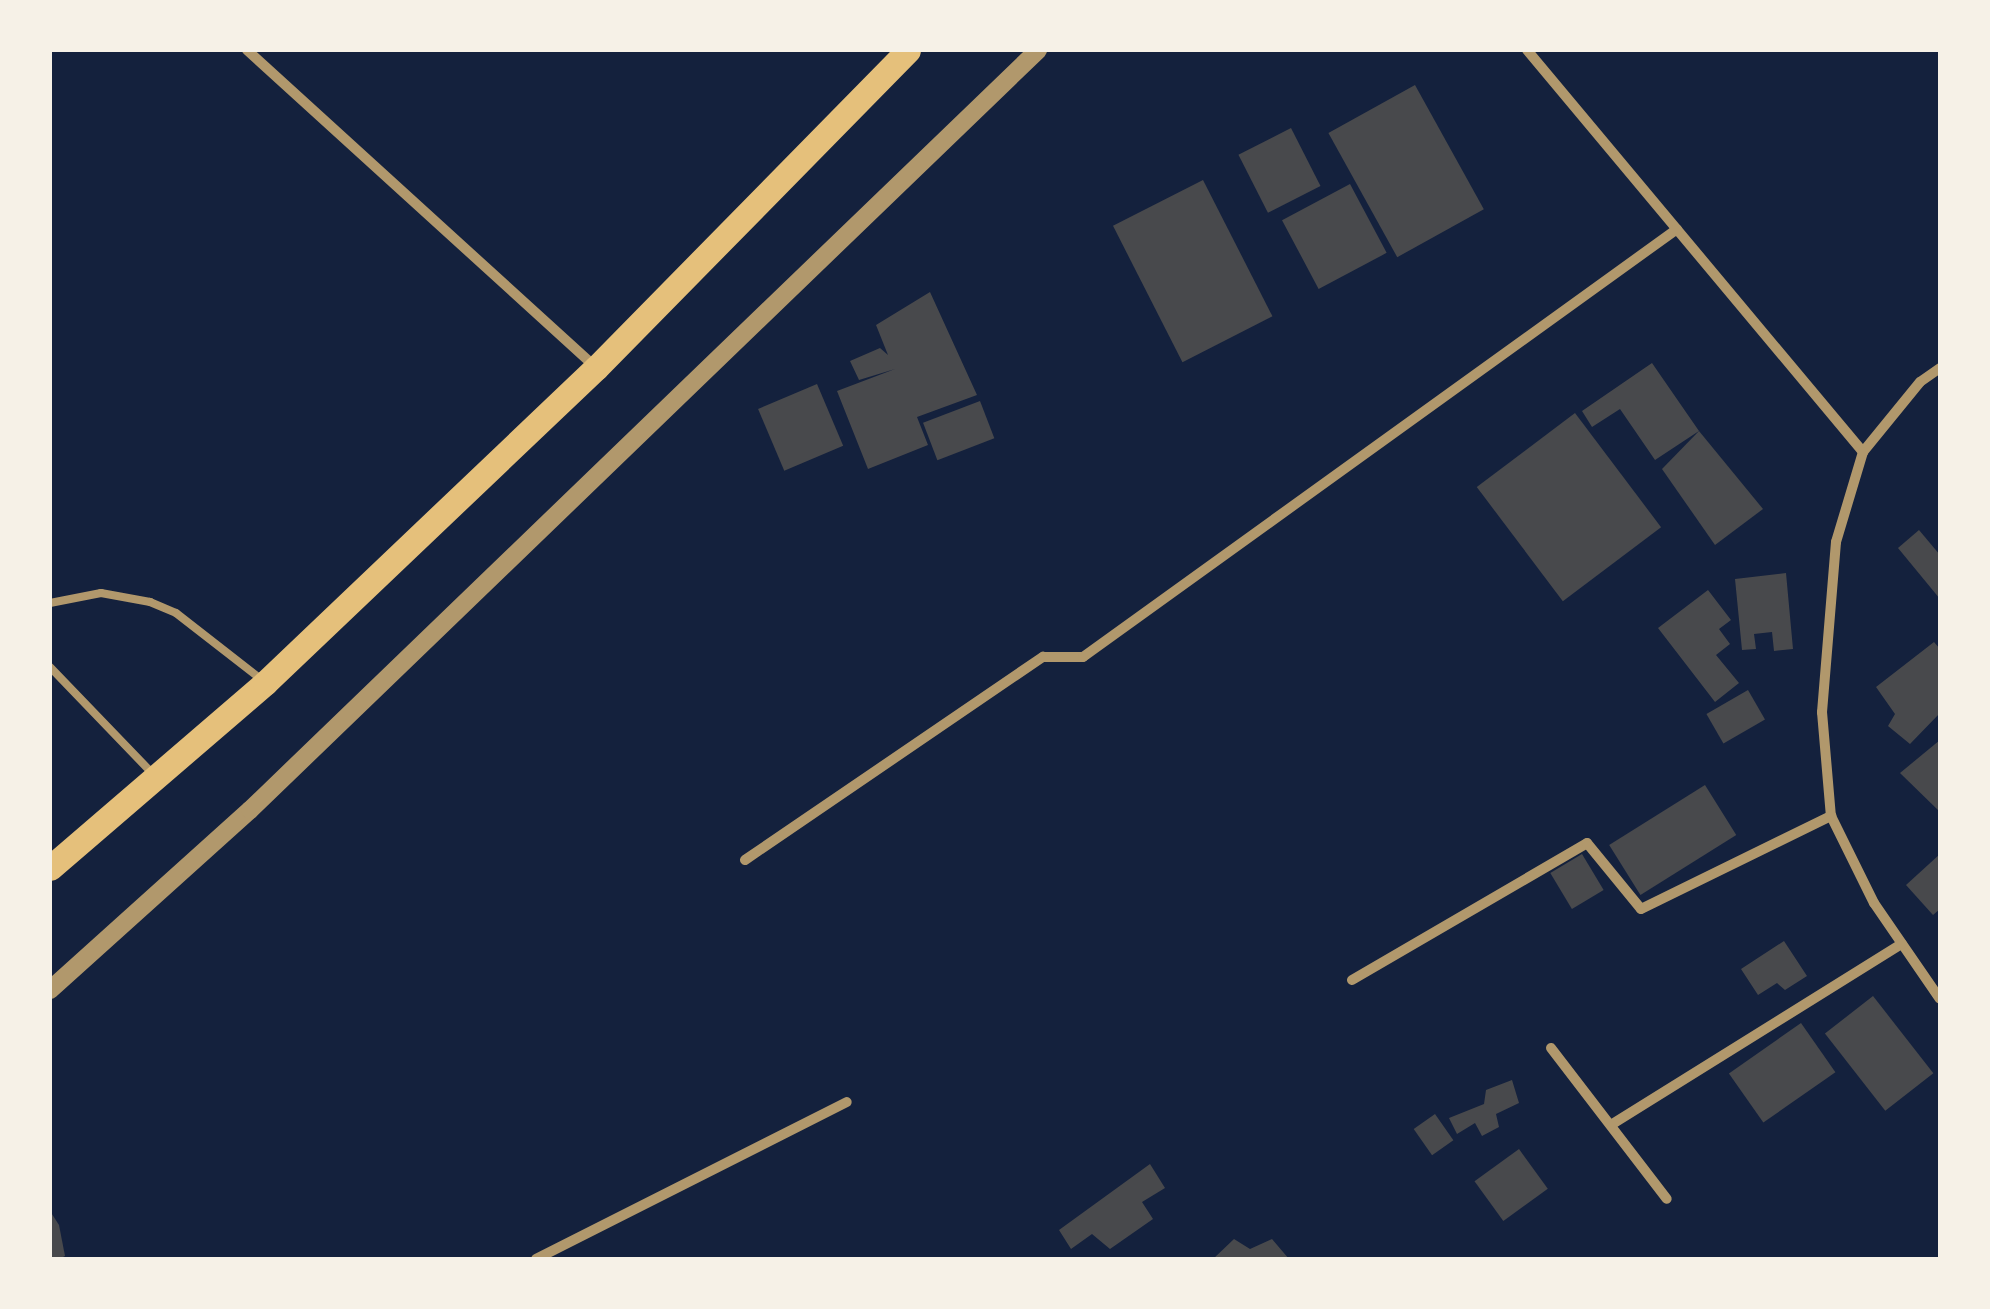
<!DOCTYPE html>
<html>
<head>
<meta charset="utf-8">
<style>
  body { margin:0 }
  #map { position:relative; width:1990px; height:1309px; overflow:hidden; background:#14213d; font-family:Arial,sans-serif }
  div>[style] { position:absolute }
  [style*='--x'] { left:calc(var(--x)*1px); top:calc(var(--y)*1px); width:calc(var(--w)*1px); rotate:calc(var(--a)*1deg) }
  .building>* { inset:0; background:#48494c; transform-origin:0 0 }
  .service>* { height:8px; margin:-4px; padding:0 4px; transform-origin:4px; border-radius:4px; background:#b1986c }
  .minor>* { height:10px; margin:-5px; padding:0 5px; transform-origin:5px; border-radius:5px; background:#b1986c }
  .tertiary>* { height:18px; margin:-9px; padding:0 9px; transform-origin:9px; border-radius:9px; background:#b1986c }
  .primary>* { height:25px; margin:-12.5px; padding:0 12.5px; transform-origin:12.5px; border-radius:12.5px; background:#e5c07b }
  span { translate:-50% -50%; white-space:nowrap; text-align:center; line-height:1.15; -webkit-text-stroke:10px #f6f1e7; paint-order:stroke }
  .frame { position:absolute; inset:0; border:52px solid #f6f1e7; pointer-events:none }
</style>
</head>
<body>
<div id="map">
  <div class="building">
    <i style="left:1415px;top:85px;width:142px;height:99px;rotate:61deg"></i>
    <i style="left:1291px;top:128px;width:65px;height:59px;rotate:63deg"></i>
    <i style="left:1203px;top:180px;width:153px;height:101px;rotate:63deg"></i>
    <i style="left:1350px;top:184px;width:78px;height:77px;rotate:62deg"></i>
    <i style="clip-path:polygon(930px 292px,977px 395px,917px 417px,928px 445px,868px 469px,837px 391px,895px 369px,859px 380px,850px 361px,880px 348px,888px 355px,876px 325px)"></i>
    <i style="clip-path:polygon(1652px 363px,1699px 431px,1655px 460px,1620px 409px,1592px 427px,1582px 411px)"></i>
    <i style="left:817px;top:384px;width:67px;height:64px;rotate:67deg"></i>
    <i style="left:980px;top:401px;width:40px;height:61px;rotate:69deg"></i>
    <i style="left:1575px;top:413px;width:143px;height:123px;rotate:53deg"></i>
    <i style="clip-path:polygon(1699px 431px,1763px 509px,1715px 545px,1662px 469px)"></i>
    <i style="clip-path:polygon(1919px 530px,1940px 555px,1940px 599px,1898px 548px)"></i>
    <i style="clip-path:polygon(1786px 573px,1793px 649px,1774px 651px,1772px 632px,1754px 634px,1756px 649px,1742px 650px,1735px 579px)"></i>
    <i style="clip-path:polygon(1708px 590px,1731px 620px,1719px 629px,1730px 644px,1716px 655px,1739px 683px,1715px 702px,1658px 628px)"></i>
    <i style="clip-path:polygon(1934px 642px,1940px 649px,1940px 713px,1910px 744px,1888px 726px,1895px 714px,1876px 687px)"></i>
    <i style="left:1748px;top:690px;width:34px;height:48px;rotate:60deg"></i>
    <i style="clip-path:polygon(1940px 740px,1940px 812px,1900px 773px)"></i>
    <i style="left:1705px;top:785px;width:59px;height:113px;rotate:58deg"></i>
    <i style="left:1582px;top:854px;width:42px;height:37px;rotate:59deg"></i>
    <i style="clip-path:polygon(1940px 854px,1940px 909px,1933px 915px,1906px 885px)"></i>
    <i style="clip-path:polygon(1784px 941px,1807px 976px,1785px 990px,1777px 983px,1758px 995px,1741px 969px)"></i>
    <i style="left:1873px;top:996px;width:98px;height:61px;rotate:52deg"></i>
    <i style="left:1801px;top:1023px;width:60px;height:88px;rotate:55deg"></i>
    <i style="clip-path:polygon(1512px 1080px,1519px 1103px,1496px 1114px,1499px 1127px,1482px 1136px,1475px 1123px,1457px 1134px,1449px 1118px,1484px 1104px,1486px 1090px)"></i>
    <i style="left:1435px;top:1114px;width:32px;height:26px;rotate:55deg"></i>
    <i style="left:1519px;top:1149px;width:49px;height:55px;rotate:54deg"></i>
    <i style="clip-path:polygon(1150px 1164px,1165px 1188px,1142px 1202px,1153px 1219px,1110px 1249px,1092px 1234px,1071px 1249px,1059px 1230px)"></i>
    <i style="clip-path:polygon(50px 1211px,59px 1225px,65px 1256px,59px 1259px,50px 1259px)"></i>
    <i style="clip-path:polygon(1234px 1239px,1250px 1249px,1272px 1239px,1289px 1259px,1213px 1259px)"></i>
  </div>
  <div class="service">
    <i style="--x:50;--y:603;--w:52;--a:-11.1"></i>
    <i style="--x:101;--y:593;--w:50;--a:10.4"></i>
    <i style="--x:150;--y:602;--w:28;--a:23"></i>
    <i style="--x:176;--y:613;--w:109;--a:37.9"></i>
    <i style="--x:50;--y:667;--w:146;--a:46.1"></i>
  </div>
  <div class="minor">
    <i style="--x:247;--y:50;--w:471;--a:42.3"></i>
    <i style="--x:1527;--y:50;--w:524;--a:50.11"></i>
    <i style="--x:1940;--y:368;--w:24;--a:145"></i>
    <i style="--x:1920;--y:382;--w:90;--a:129.2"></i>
    <i style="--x:1863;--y:452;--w:94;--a:106.7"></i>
    <i style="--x:1836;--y:542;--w:171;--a:94.7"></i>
    <i style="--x:1822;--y:712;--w:104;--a:85.1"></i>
    <i style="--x:1831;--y:816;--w:97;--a:63.7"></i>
    <i style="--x:1874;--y:903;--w:116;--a:55.5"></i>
    <i style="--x:745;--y:860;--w:361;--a:-34.3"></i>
    <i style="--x:1043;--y:657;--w:40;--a:0"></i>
    <i style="--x:1083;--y:657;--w:732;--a:-35.77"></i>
    <i style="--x:1352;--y:980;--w:272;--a:-30.2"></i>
    <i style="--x:1587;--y:843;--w:85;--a:50.7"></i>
    <i style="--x:1641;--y:909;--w:212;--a:-26.1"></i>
    <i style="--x:1551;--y:1048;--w:190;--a:52.5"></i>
    <i style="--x:1614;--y:1123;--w:339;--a:-31.9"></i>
    <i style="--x:536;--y:1259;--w:348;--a:-26.8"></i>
  </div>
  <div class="tertiary">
    <i style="--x:50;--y:990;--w:269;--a:-42"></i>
    <i style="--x:250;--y:810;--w:1095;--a:-43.96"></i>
  </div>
  <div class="primary">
    <i style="--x:50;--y:868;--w:284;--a:-40.7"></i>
    <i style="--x:265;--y:683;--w:457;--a:-43.6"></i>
    <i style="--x:596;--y:368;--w:445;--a:-45.5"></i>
  </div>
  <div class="frame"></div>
</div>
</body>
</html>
